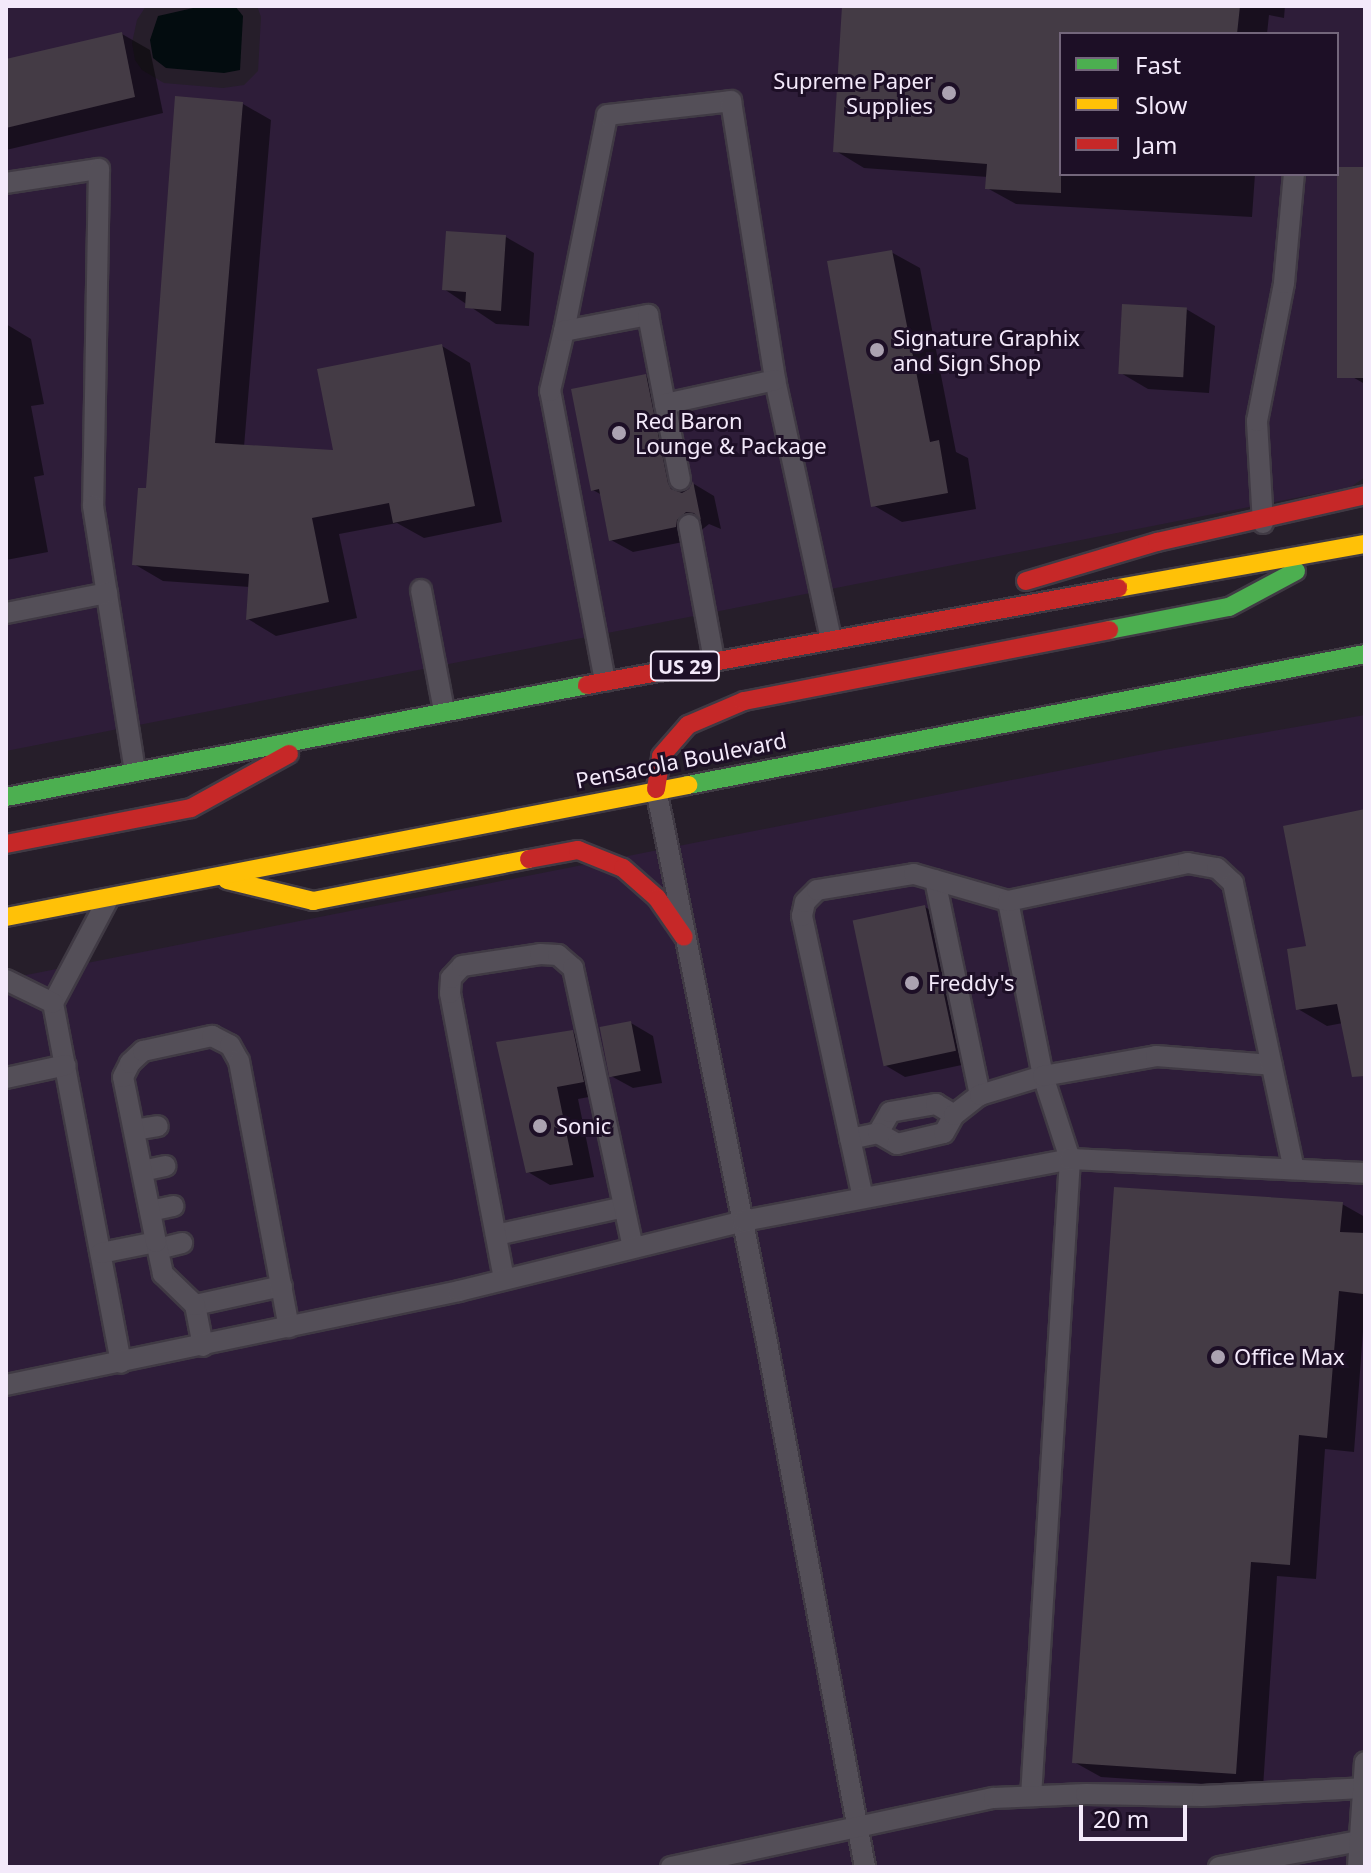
<!DOCTYPE html>
<html>
<head>
<meta charset="utf-8">
<style>
  body { margin:0 }
  #map { position:relative; width:1371px; height:1873px; overflow:hidden; background:#261e2a; font-family:"Noto Sans",sans-serif }
  div>[style] { position:absolute }
  [style*='--x'] { left:calc(var(--x)*1px); top:calc(var(--y)*1px); width:calc(var(--w)*1px); rotate:calc(var(--a)*1deg) }
  .built>* { inset:0; background:#2e1d39 }
  .water>* { inset:0; background:#030c0f }
  .shadow>* { inset:0; background:#0007 }
  .building>* { inset:0; background:#443b45; transform-origin:0 0 }
  .roads { filter:drop-shadow(2px 0 #403a44) drop-shadow(-2px 0 #403a44) drop-shadow(0 2px #403a44) drop-shadow(0 -2px #403a44) }
  .lane>* { height:20px; margin:-10px; padding:0 10px; transform-origin:10px; border-radius:10px; background:#544f58 }
  .fast>* { height:18px; margin:-9px; padding:0 9px; transform-origin:9px; border-radius:9px; background:#4caf50 }
  .slow>* { height:18px; margin:-9px; padding:0 9px; transform-origin:9px; border-radius:9px; background:#ffc107 }
  .jam>* { height:18px; margin:-9px; padding:0 9px; transform-origin:9px; border-radius:9px; background:#c62828 }
  .dots>* { width:22px; height:22px; translate:-50% -50%; box-sizing:border-box; border:4px solid #1d0f26; border-radius:50% }
  span { translate:-50% -50%; white-space:nowrap; text-align:center; line-height:1.15; -webkit-text-stroke:6px #1d0f26; paint-order:stroke }
  .shield-label span { padding:2px 6px; background:#1d0f26; border:2px solid; border-radius:6px; -webkit-text-stroke-width:0 }
  .shield-label { font-size:20px; color:#f3e9fa; font-weight:700 }
  .poi-label { font-size:22px; color:#f3e9fa }
  .right { translate:-100% -50%; text-align:right }
  .left { translate:0 -50%; text-align:left }
  .street-label { font-size:22px; color:#f3e9fa }
  .frame { position:absolute; inset:0; border:8px solid #f3e9fa; pointer-events:none }
  .legend { position:absolute; left:1059px; top:32px; width:280px; height:144px; box-sizing:border-box; background:#1d0f26; border:2px solid #73667b; margin:0; padding:10px 14px; list-style:none; font-size:24px; color:#f3e9fa }
  .legend li { display:flex; align-items:center; gap:16px; height:40px }
  .legend b { width:40px; border:2px solid #73667b }
  .scale { position:absolute; left:1079px; top:1805px; width:108px; height:36px; box-sizing:border-box; border:4px solid #f3e9fa; border-top:0; padding-left:10px; font-size:24px; line-height:28px; white-space:nowrap; color:#f3e9fa; -webkit-text-stroke:6px #1d0f26; paint-order:stroke }
</style>
</head>
<body>
<div id="map">
  <div class="built">
    <i style="clip-path:polygon(evenodd,6px 6px,146px 6px,137px 20px,132px 43px,135px 60px,142px 70px,164px 83px,223px 88px,244px 85px,258px 71px,261px 17px,257px 6px,1365px 6px,1365px 477px,1351px 487px,6px 751px,6px 6px,1061px 34px,1337px 34px,1337px 174px,1061px 174px,1061px 34px)"></i>
    <i style="clip-path:polygon(1365px 715px,1365px 1867px,6px 1867px,6px 979px,1164px 750px)"></i>
  </div>
  <div class="water">
    <i style="clip-path:polygon(202px 6px,235px 6px,243px 16px,240px 70px,224px 73px,166px 68px,153px 58px,150px 40px,158px 16px)"></i>
  </div>
  <div class="shadow">
    <i style="clip-path:polygon(844px 6px,1285px 6px,1284px 18px,1269px 15px,1267px 34px,1061px 34px,1061px 174px,1255px 174px,1252px 217px,1016px 204px,987px 188px,988px 177px,864px 168px,836px 151px)"></i>
    <i style="clip-path:polygon(122px 34px,150px 50px,163px 113px,6px 150px,6px 61px)"></i>
    <i style="clip-path:polygon(243px 104px,271px 120px,244px 447px,336px 452px,442px 346px,470px 363px,502px 522px,424px 538px,397px 523px,339px 534px,357px 618px,276px 636px,248px 619px,250px 587px,163px 581px,134px 564px,148px 489px)"></i>
    <i style="clip-path:polygon(1365px 169px,1365px 384px,1340px 370px)"></i>
    <i style="clip-path:polygon(506px 237px,534px 253px,529px 326px,496px 324px,444px 289px)"></i>
    <i style="clip-path:polygon(891px 252px,920px 268px,956px 452px,968px 458px,976px 509px,902px 522px,873px 505px)"></i>
    <i style="clip-path:polygon(1186px 309px,1215px 326px,1209px 393px,1148px 389px,1119px 372px)"></i>
    <i style="clip-path:polygon(6px 324px,31px 339px,44px 404px,31px 406px,44px 475px,34px 477px,48px 552px,6px 560px)"></i>
    <i style="clip-path:polygon(646px 376px,668px 389px,689px 496px,694px 484px,714px 496px,721px 529px,709px 524px,699px 532px,698px 539px,633px 552px,611px 540px,602px 495px,593px 490px)"></i>
    <i style="clip-path:polygon(1365px 811px,1365px 1071px,1343px 1023px,1327px 1026px,1298px 1009px)"></i>
    <i style="clip-path:polygon(925px 907px,946px 919px,976px 1062px,905px 1077px,883px 1064px)"></i>
    <i style="clip-path:polygon(631px 1023px,653px 1036px,662px 1083px,633px 1088px,611px 1076px)"></i>
    <i style="clip-path:polygon(573px 1032px,595px 1045px,605px 1094px,578px 1099px,594px 1177px,550px 1185px,528px 1172px)"></i>
    <i style="clip-path:polygon(1342px 1204px,1365px 1217px,1365px 1305px,1354px 1452px,1325px 1449px,1316px 1579px,1277px 1576px,1263px 1788px,1101px 1777px,1074px 1762px)"></i>
  </div>
  <div class="building">
    <i style="clip-path:polygon(842px 6px,1240px 6px,1237px 34px,1061px 34px,1061px 193px,985px 189px,987px 164px,833px 152px)"></i>
    <i style="clip-path:polygon(122px 32px,135px 97px,6px 128px,6px 59px)"></i>
    <i style="clip-path:polygon(175px 96px,243px 102px,215px 443px,333px 450px,317px 369px,442px 344px,475px 506px,393px 523px,389px 503px,312px 518px,329px 602px,246px 620px,249px 574px,132px 565px,138px 488px,146px 488px)"></i>
    <i style="left:1337px;top:167px;width:28px;height:211px"></i>
    <i style="clip-path:polygon(446px 231px,506px 235px,501px 311px,465px 308px,466px 292px,442px 290px)"></i>
    <i style="clip-path:polygon(892px 250px,930px 442px,939px 440px,948px 493px,871px 507px,827px 261px)"></i>
    <i style="left:1122px;top:304px;width:65px;height:70px;rotate:3deg"></i>
    <i style="clip-path:polygon(646px 374px,668px 483px,671px 489px,682px 493px,689px 489px,693px 481px,701px 520px,694px 513px,686px 512px,677px 520px,676px 527px,609px 541px,599px 489px,591px 491px,571px 389px)"></i>
    <i style="clip-path:polygon(1365px 809px,1365px 1076px,1352px 1077px,1337px 1004px,1296px 1010px,1287px 949px,1306px 946px,1283px 826px)"></i>
    <i style="left:925px;top:905px;width:149px;height:74px;rotate:78deg"></i>
    <i style="left:631px;top:1021px;width:51px;height:32px;rotate:79deg"></i>
    <i style="clip-path:polygon(573px 1030px,584px 1082px,557px 1087px,573px 1165px,526px 1173px,496px 1042px)"></i>
    <i style="clip-path:polygon(1114px 1187px,1343px 1202px,1340px 1232px,1365px 1233px,1363px 1294px,1339px 1291px,1327px 1438px,1299px 1435px,1290px 1565px,1251px 1562px,1236px 1774px,1072px 1763px)"></i>
  </div>
  <div class="roads">
    <div class="lane">
      <i style="--x:6;--y:183;--w:94;--a:-8.6"></i>
      <i style="--x:99;--y:169;--w:337;--a:91"></i>
      <i style="--x:93;--y:506;--w:268;--a:81"></i>
      <i style="--x:564;--y:331;--w:220;--a:-78.7"></i>
      <i style="--x:607;--y:115;--w:125;--a:-6.4"></i>
      <i style="--x:731;--y:101;--w:282;--a:81"></i>
      <i style="--x:775;--y:380;--w:265;--a:77.8"></i>
      <i style="--x:665;--y:404;--w:77;--a:78.8"></i>
      <i style="--x:1263;--y:523;--w:102;--a:-93.4"></i>
      <i style="--x:1257;--y:421;--w:141;--a:-78.9"></i>
      <i style="--x:1284;--y:283;--w:109;--a:-84.8"></i>
      <i style="--x:689;--y:525;--w:137;--a:79.5"></i>
      <i style="--x:421;--y:590;--w:123;--a:79.2"></i>
      <i style="--x:6;--y:613;--w:103;--a:-11.2"></i>
      <i style="--x:605;--y:681;--w:295;--a:-100.7"></i>
      <i style="--x:550;--y:391;--w:62;--a:-76.9"></i>
      <i style="--x:564;--y:331;--w:86;--a:-10.8"></i>
      <i style="--x:648;--y:315;--w:91;--a:79.2"></i>
      <i style="--x:665;--y:404;--w:113;--a:-12.3"></i>
      <i style="--x:656;--y:789;--w:554;--a:78.65"></i>
      <i style="--x:765;--y:1332;--w:544;--a:79.41"></i>
      <i style="--x:935;--y:880;--w:220;--a:78.2"></i>
      <i style="--x:107;--y:901;--w:115;--a:117.9"></i>
      <i style="--x:53;--y:1003;--w:366;--a:79.3"></i>
      <i style="--x:1008;--y:901;--w:178;--a:78.7"></i>
      <i style="--x:1043;--y:1076;--w:87;--a:72"></i>
      <i style="--x:1070;--y:1159;--w:638;--a:93.5"></i>
      <i style="--x:6;--y:980;--w:52;--a:26.1"></i>
      <i style="--x:6;--y:1078;--w:61;--a:-12.2"></i>
      <i style="--x:134;--y:1130;--w:24;--a:-9"></i>
      <i style="--x:878;--y:1133;--w:24;--a:-60"></i>
      <i style="--x:890;--y:1112;--w:47;--a:-9.9"></i>
      <i style="--x:936;--y:1104;--w:21;--a:31"></i>
      <i style="--x:850;--y:1139;--w:29;--a:-12"></i>
      <i style="--x:878;--y:1133;--w:22;--a:30"></i>
      <i style="--x:897;--y:1144;--w:48;--a:-13.2"></i>
      <i style="--x:944;--y:1133;--w:21;--a:-61"></i>
      <i style="--x:954;--y:1115;--w:33;--a:-38"></i>
      <i style="--x:980;--y:1095;--w:66;--a:-16.8"></i>
      <i style="--x:1043;--y:1076;--w:115;--a:-10"></i>
      <i style="--x:1156;--y:1056;--w:116;--a:4.4"></i>
      <i style="--x:142;--y:1171;--w:24;--a:-12"></i>
      <i style="--x:863;--y:1198;--w:289;--a:-102.2"></i>
      <i style="--x:802;--y:916;--w:14;--a:-78"></i>
      <i style="--x:805;--y:902;--w:17;--a:-45"></i>
      <i style="--x:817;--y:890;--w:98;--a:-9.4"></i>
      <i style="--x:914;--y:874;--w:98;--a:16"></i>
      <i style="--x:1008;--y:901;--w:184;--a:-11.9"></i>
      <i style="--x:1188;--y:863;--w:29;--a:10"></i>
      <i style="--x:1217;--y:868;--w:22;--a:43"></i>
      <i style="--x:1233;--y:883;--w:292;--a:78"></i>
      <i style="--x:150;--y:1211;--w:24;--a:-12"></i>
      <i style="--x:496;--y:1235;--w:131;--a:-12.3"></i>
      <i style="--x:158;--y:1249;--w:25;--a:-14"></i>
      <i style="--x:101;--y:1253;--w:56;--a:-11.3"></i>
      <i style="--x:504;--y:1279;--w:291;--a:-100.7"></i>
      <i style="--x:450;--y:993;--w:15;--a:-86"></i>
      <i style="--x:451;--y:978;--w:16;--a:-47"></i>
      <i style="--x:462;--y:966;--w:79;--a:-8.7"></i>
      <i style="--x:540;--y:954;--w:18;--a:3"></i>
      <i style="--x:558;--y:955;--w:20;--a:41"></i>
      <i style="--x:573;--y:968;--w:286;--a:77.9"></i>
      <i style="--x:195;--y:1305;--w:89;--a:-12.3"></i>
      <i style="--x:203;--y:1346;--w:42;--a:-101"></i>
      <i style="--x:195;--y:1305;--w:45;--a:-135.9"></i>
      <i style="--x:163;--y:1274;--w:33;--a:-102"></i>
      <i style="--x:156;--y:1242;--w:168;--a:-101.3"></i>
      <i style="--x:123;--y:1077;--w:16;--a:-63"></i>
      <i style="--x:130;--y:1063;--w:18;--a:-43"></i>
      <i style="--x:143;--y:1051;--w:71;--a:-12.3"></i>
      <i style="--x:212;--y:1036;--w:20;--a:27"></i>
      <i style="--x:230;--y:1045;--w:18;--a:61"></i>
      <i style="--x:239;--y:1061;--w:271;--a:79.4"></i>
      <i style="--x:6;--y:1385;--w:463;--a:-11.7"></i>
      <i style="--x:459;--y:1291;--w:292;--a:-13.8"></i>
      <i style="--x:743;--y:1221;--w:333;--a:-10.7"></i>
      <i style="--x:1070;--y:1159;--w:295;--a:2.7"></i>
      <i style="--x:671;--y:1867;--w:330;--a:-12.1"></i>
      <i style="--x:994;--y:1798;--w:92;--a:-2.5"></i>
      <i style="--x:1086;--y:1794;--w:116;--a:1"></i>
      <i style="--x:1202;--y:1796;--w:161;--a:-2.8"></i>
      <i style="--x:1219;--y:1867;--w:142;--a:-10.5"></i>
      <i style="--x:1358;--y:1867;--w:105;--a:-86.2"></i>
    </div>
    <div class="fast">
      <i style="--x:1109;--y:630;--w:122;--a:-10.9"></i>
      <i style="--x:1229;--y:607;--w:76;--a:-28.2"></i>
      <i style="--x:688;--y:785;--w:690;--a:-10.95"></i>
      <i style="--x:6;--y:797;--w:592;--a:-10.91"></i>
    </div>
    <div class="slow">
      <i style="--x:1118;--y:588;--w:251;--a:-10.1"></i>
      <i style="--x:227;--y:880;--w:89;--a:13.7"></i>
      <i style="--x:313;--y:901;--w:220;--a:-11"></i>
      <i style="--x:6;--y:917;--w:695;--a:-10.95"></i>
    </div>
    <div class="jam">
      <i style="--x:1026;--y:581;--w:137;--a:-16.6"></i>
      <i style="--x:1157;--y:542;--w:213;--a:-12.7"></i>
      <i style="--x:587;--y:685;--w:540;--a:-10.35"></i>
      <i style="--x:656;--y:789;--w:33;--a:-81"></i>
      <i style="--x:661;--y:756;--w:41;--a:-48.9"></i>
      <i style="--x:688;--y:725;--w:61;--a:-23.2"></i>
      <i style="--x:744;--y:701;--w:372;--a:-11"></i>
      <i style="--x:6;--y:844;--w:188;--a:-11"></i>
      <i style="--x:191;--y:808;--w:112;--a:-28.9"></i>
      <i style="--x:529;--y:859;--w:50;--a:-10.4"></i>
      <i style="--x:578;--y:850;--w:48;--a:21.8"></i>
      <i style="--x:623;--y:868;--w:45;--a:41.4"></i>
      <i style="--x:657;--y:898;--w:47;--a:55.3"></i>
    </div>
  </div>
  <div class="dots">
    <i style="left:949px;top:93px;background:#aba2b1"></i>
    <i style="left:877px;top:350px;background:#aba2b1"></i>
    <i style="left:619px;top:433px;background:#aba2b1"></i>
    <i style="left:912px;top:983px;background:#aba2b1"></i>
    <i style="left:540px;top:1126px;background:#aba2b1"></i>
    <i style="left:1218px;top:1357px;background:#aba2b1"></i>
  </div>
  <div class="shield-label">
    <span style="left:685px;top:666px">US 29</span>
  </div>
  <div class="poi-label">
    <span class="right" style="left:933px;top:93px">Supreme Paper<br>Supplies</span>
    <span class="left" style="left:893px;top:350px">Signature Graphix<br>and Sign Shop</span>
    <span class="left" style="left:635px;top:433px">Red Baron<br>Lounge &amp; Package</span>
    <span class="left" style="left:928px;top:983px">Freddy's</span>
    <span class="left" style="left:556px;top:1126px">Sonic</span>
    <span class="left" style="left:1234px;top:1357px">Office Max</span>
  </div>
  <div class="street-label">
    <span style="left:681px;top:760px;rotate:-11deg">Pensacola Boulevard</span>
  </div>
  <div class="frame"></div>
  <ul class="legend">
  <li><b style="height:10px;background:#4caf50"></b>Fast</li>
  <li><b style="height:10px;background:#ffc107"></b>Slow</li>
  <li><b style="height:10px;background:#c62828"></b>Jam</li>
  </ul>
  <div class="scale">20 m</div>
</div>
</body>
</html>
